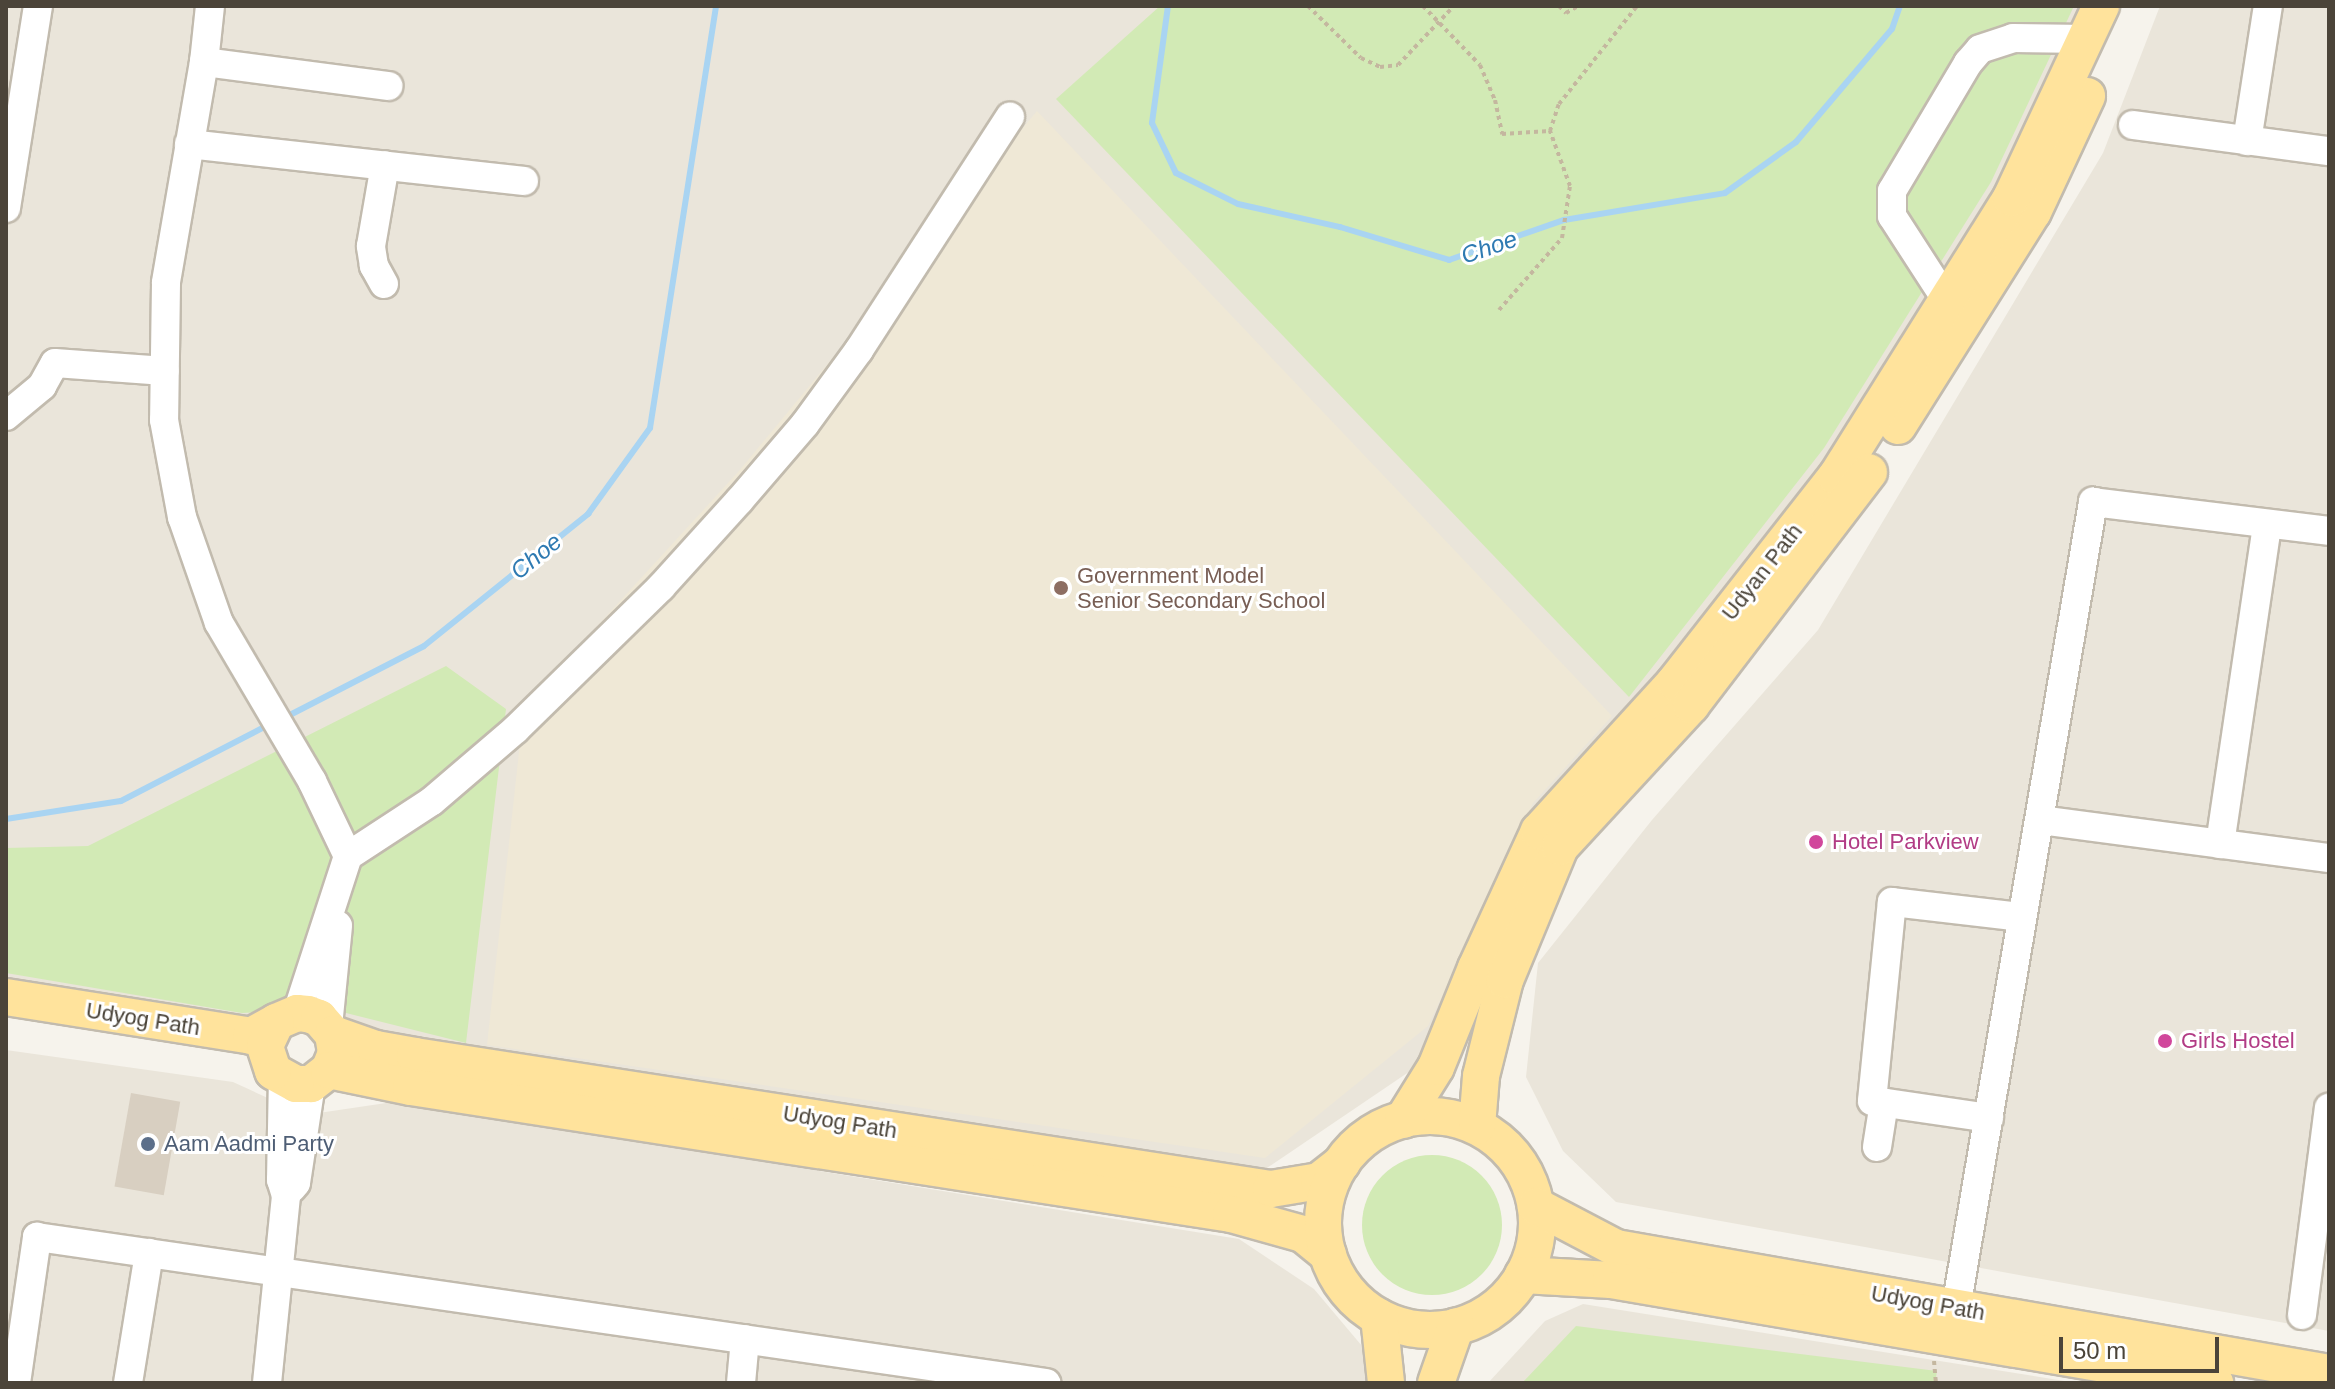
<!DOCTYPE html>
<html>
<head>
<meta charset="utf-8">
<style>
  body { margin:0 }
  #map { position:relative; width:2335px; height:1389px; overflow:hidden; background:#f6f3ec; font-family:Helvetica,sans-serif }
  div>[style] { position:absolute }
  [style*='--x'] { left:calc(var(--x)*1px); top:calc(var(--y)*1px); width:calc(var(--w)*1px); rotate:calc(var(--a)*1deg) }
  .residential>* { inset:0; background:#eae5da }
  .education>* { inset:0; background:#efe8d6 }
  .green>* { inset:0; background:#d2eab5 }
  .round { border-radius:50% }
  .stream>* { height:6px; margin:-3px; padding:0 3px; transform-origin:3px; border-radius:3px; background:#a9d4f2 }
  .building>* { inset:0; background:#d8cfc1; transform-origin:0 0 }
  .path>* { height:4px; margin-top:-2px; transform-origin:0; background:repeating-linear-gradient(90deg,#c4b79f 0 4px,transparent 0 8px) }
  .roads { filter:drop-shadow(2px 0 #c2bbae) drop-shadow(-2px 0 #c2bbae) drop-shadow(0 2px #c2bbae) drop-shadow(0 -2px #c2bbae) }
  .minor>* { height:28px; margin:-14px; padding:0 14px; transform-origin:14px; border-radius:14px; background:#fff }
  .major>* { height:36px; margin:-18px; padding:0 18px; transform-origin:18px; border-radius:18px; background:#ffe39c }
  .major>.ring { margin:-18px; padding:0; box-sizing:content-box; background:none; border:36px solid #ffe39c; border-radius:50% }
  .path-bridge>* { height:4px; margin-top:-2px; transform-origin:0; background:repeating-linear-gradient(90deg,#c4b79f 0 4px,transparent 0 8px) }
  .dots>* { width:22px; height:22px; translate:-50% -50%; box-sizing:border-box; border:4px solid #fff; border-radius:50% }
  span { translate:-50% -50%; white-space:nowrap; text-align:center; line-height:1.15; -webkit-text-stroke:6px #fff; paint-order:stroke }
  .street-label { font-size:22px; color:#4b4439 }
  .education-label { font-size:22px; color:#785e54 }
  .left { translate:0 -50%; text-align:left }
  .hotel-label { font-size:22px; color:#b23c85 }
  .service-label { font-size:22px; color:#4e5e75 }
  .water-label { font-size:24px; color:#2e7ab2; font-style:italic }
  .frame { position:absolute; inset:0; border:8px solid #4b4439; pointer-events:none }
  .scale { position:absolute; left:2059px; top:1337px; width:160px; height:36px; box-sizing:border-box; border:4px solid #4b4439; border-top:0; padding-left:10px; font-size:24px; line-height:28px; white-space:nowrap; color:#4b4439; -webkit-text-stroke:6px #fff; paint-order:stroke }
</style>
</head>
<body>
<div id="map">
  <div class="residential">
    <i style="clip-path:polygon(6px 6px,2084px 6px,1991px 213px,1425px 1061px,1261px 1172px,238px 1020px,6px 981px)"></i>
    <i style="clip-path:polygon(2160px 6px,2329px 6px,2329px 1331px,1616px 1202px,1563px 1151px,1526px 1077px,1538px 963px,1652px 820px,1818px 630px,2103px 153px)"></i>
    <i style="clip-path:polygon(6px 1050px,233px 1082px,305px 1115px,393px 1102px,1239px 1239px,1314px 1289px,1362px 1346px,1370px 1383px,6px 1383px)"></i>
    <i style="clip-path:polygon(1583px 1304px,2077px 1383px,1488px 1383px,1545px 1321px)"></i>
  </div>
  <div class="education">
    <i style="clip-path:polygon(1037px 111px,1612px 716px,1533px 803px,1428px 1026px,1265px 1158px,487px 1045px,524px 706px,739px 471px)"></i>
  </div>
  <div class="green">
    <i style="clip-path:polygon(1160px 6px,2074px 6px,1991px 182px,1824px 448px,1629px 697px,1056px 99px)"></i>
    <i style="clip-path:polygon(446px 666px,506px 709px,466px 1043px,326px 1008px,242px 1013px,6px 973px,6px 848px,88px 846px)"></i>
    <i class="round" style="left:1362px;top:1155px;width:140px;height:140px"></i>
    <i style="clip-path:polygon(1576px 1326px,1937px 1371px,1935px 1383px,1522px 1383px)"></i>
  </div>
  <div class="stream">
    <i style="--x:1168;--y:6;--w:118;--a:97.8"></i>
    <i style="--x:1152;--y:123;--w:55;--a:64.4"></i>
    <i style="--x:1176;--y:173;--w:69;--a:26.6"></i>
    <i style="--x:1238;--y:204;--w:105;--a:12.7"></i>
    <i style="--x:1340;--y:227;--w:114;--a:16.8"></i>
    <i style="--x:1449;--y:260;--w:122;--a:-19.2"></i>
    <i style="--x:1564;--y:220;--w:163;--a:-9.5"></i>
    <i style="--x:1725;--y:193;--w:87;--a:-35.7"></i>
    <i style="--x:1796;--y:142;--w:148;--a:-49.7"></i>
    <i style="--x:1892;--y:29;--w:24;--a:-71"></i>
    <i style="--x:284;--y:718;--w:157;--a:-27.2"></i>
    <i style="--x:424;--y:646;--w:211;--a:-38.8"></i>
    <i style="--x:588;--y:514;--w:106;--a:-54.2"></i>
    <i style="--x:650;--y:428;--w:427;--a:-81.1"></i>
    <i style="--x:6;--y:819;--w:116;--a:-8.9"></i>
    <i style="--x:121;--y:801;--w:168;--a:-27.3"></i>
  </div>
  <div class="building">
    <i style="left:131px;top:1093px;width:50px;height:95px;rotate:10deg"></i>
  </div>
  <div class="path">
    <i style="--x:1308;--y:6;--w:74;--a:44.5"></i>
    <i style="--x:1423;--y:6;--w:82;--a:46"></i>
    <i style="--x:1480;--y:65;--w:38;--a:67"></i>
    <i style="--x:1495;--y:100;--w:35;--a:78"></i>
    <i style="--x:1502;--y:134;--w:48;--a:-3.6"></i>
    <i style="--x:1559;--y:6;--w:10;--a:45"></i>
    <i style="--x:1566;--y:13;--w:14;--a:-30"></i>
    <i style="--x:1499;--y:310;--w:96;--a:-48.8"></i>
    <i style="--x:1562;--y:238;--w:53;--a:-81.3"></i>
    <i style="--x:1570;--y:186;--w:59;--a:-110"></i>
    <i style="--x:1550;--y:131;--w:28;--a:-72"></i>
    <i style="--x:1559;--y:104;--w:125;--a:-51.5"></i>
    <i style="--x:1934;--y:1361;--w:22;--a:85"></i>
  </div>
  <div class="roads">
    <div class="minor">
      <i style="--x:210;--y:6;--w:56;--a:96.1"></i>
      <i style="--x:204;--y:62;--w:224;--a:99.8"></i>
      <i style="--x:166;--y:283;--w:137;--a:90.8"></i>
      <i style="--x:164;--y:420;--w:99;--a:79.5"></i>
      <i style="--x:182;--y:517;--w:112;--a:70.8"></i>
      <i style="--x:219;--y:623;--w:183;--a:59.5"></i>
      <i style="--x:312;--y:781;--w:83;--a:64.4"></i>
      <i style="--x:348;--y:856;--w:165;--a:108"></i>
      <i style="--x:204;--y:62;--w:186;--a:7.4"></i>
      <i style="--x:2133;--y:125;--w:198;--a:7.6"></i>
      <i style="--x:2247;--y:141;--w:137;--a:-81.2"></i>
      <i style="--x:189;--y:144;--w:337;--a:6.3"></i>
      <i style="--x:6;--y:208;--w:205;--a:-81"></i>
      <i style="--x:384;--y:284;--w:21;--a:-119"></i>
      <i style="--x:374;--y:266;--w:20;--a:-99"></i>
      <i style="--x:371;--y:246;--w:82;--a:-80.2"></i>
      <i style="--x:1947;--y:301;--w:101;--a:-122.9"></i>
      <i style="--x:1892;--y:216;--w:25;--a:-90"></i>
      <i style="--x:1892;--y:191;--w:149;--a:-59.3"></i>
      <i style="--x:1968;--y:63;--w:18;--a:-49"></i>
      <i style="--x:1980;--y:49;--w:35;--a:-18"></i>
      <i style="--x:2013;--y:38;--w:73;--a:0.8"></i>
      <i style="--x:6;--y:416;--w:47;--a:-39.8"></i>
      <i style="--x:42;--y:386;--w:26;--a:-61"></i>
      <i style="--x:55;--y:363;--w:110;--a:4.2"></i>
      <i style="--x:2040;--y:820;--w:291;--a:7.5"></i>
      <i style="--x:2220;--y:844;--w:323;--a:-81.6"></i>
      <i style="--x:348;--y:856;--w:100;--a:-33.2"></i>
      <i style="--x:432;--y:801;--w:111;--a:-40.6"></i>
      <i style="--x:516;--y:729;--w:203;--a:-44.4"></i>
      <i style="--x:661;--y:587;--w:116;--a:-47.8"></i>
      <i style="--x:739;--y:501;--w:101;--a:-49.4"></i>
      <i style="--x:805;--y:424;--w:92;--a:-53.9"></i>
      <i style="--x:859;--y:350;--w:278;--a:-57.1"></i>
      <i style="--x:328;--y:1026;--w:101;--a:-84.3"></i>
      <i style="--x:1989;--y:1118;--w:118;--a:-171.7"></i>
      <i style="--x:1872;--y:1101;--w:200;--a:-84.3"></i>
      <i style="--x:1892;--y:902;--w:130;--a:6.6"></i>
      <i style="--x:1877;--y:1147;--w:45;--a:-81"></i>
      <i style="--x:292;--y:1188;--w:6;--a:-51"></i>
      <i style="--x:296;--y:1183;--w:100;--a:-81.4"></i>
      <i style="--x:1956;--y:1308;--w:818;--a:-80.35"></i>
      <i style="--x:2093;--y:502;--w:238;--a:7"></i>
      <i style="--x:2302;--y:1315;--w:209;--a:-82.6"></i>
      <i style="--x:16;--y:1383;--w:148;--a:-81.8"></i>
      <i style="--x:37;--y:1237;--w:1020;--a:8.23"></i>
      <i style="--x:128;--y:1383;--w:132;--a:-80.8"></i>
      <i style="--x:267;--y:1383;--w:188;--a:-84.2"></i>
      <i style="--x:286;--y:1196;--w:17;--a:-107"></i>
      <i style="--x:281;--y:1180;--w:100;--a:-88.9"></i>
      <i style="--x:741;--y:1383;--w:44;--a:-84.8"></i>
    </div>
    <div class="major">
      <i style="--x:1898;--y:426;--w:253;--a:-57.8"></i>
      <i style="--x:2033;--y:212;--w:128;--a:-65"></i>
      <i style="--x:6;--y:997;--w:248;--a:9"></i>
      <i style="--x:251;--y:1036;--w:29;--a:-29"></i>
      <i style="--x:276;--y:1022;--w:23;--a:-23"></i>
      <i style="--x:297;--y:1013;--w:11;--a:5"></i>
      <i style="--x:308;--y:1014;--w:12;--a:20"></i>
      <i style="--x:319;--y:1018;--w:21;--a:49"></i>
      <i style="--x:333;--y:1034;--w:19;--a:81"></i>
      <i style="--x:336;--y:1053;--w:18;--a:112"></i>
      <i style="--x:329;--y:1070;--w:23;--a:142"></i>
      <i style="--x:311;--y:1084;--w:15;--a:180"></i>
      <i style="--x:296;--y:1084;--w:26;--a:-151"></i>
      <i style="--x:273;--y:1071;--w:26;--a:-108"></i>
      <i style="--x:265;--y:1046;--w:26;--a:-65"></i>
      <i style="--x:333;--y:1034;--w:46;--a:19.2"></i>
      <i style="--x:376;--y:1049;--w:40;--a:10"></i>
      <i style="--x:415;--y:1056;--w:866;--a:8.83"></i>
      <i style="--x:1271;--y:1189;--w:49;--a:-9.5"></i>
      <i style="--x:1319;--y:1181;--w:29;--a:-38"></i>
      <i style="--x:329;--y:1070;--w:84;--a:11.7"></i>
      <i style="--x:411;--y:1087;--w:830;--a:8.8"></i>
      <i style="--x:1231;--y:1214;--w:75;--a:15.5"></i>
      <i style="--x:1303;--y:1234;--w:32;--a:39"></i>
      <i class="ring" style="left:1323px;top:1116px;width:178px;height:178px"></i>
      <i style="--x:1403;--y:1120;--w:62;--a:-58.1"></i>
      <i style="--x:1436;--y:1067;--w:107;--a:-68"></i>
      <i style="--x:1476;--y:968;--w:151;--a:-65.3"></i>
      <i style="--x:1539;--y:831;--w:202;--a:-47.6"></i>
      <i style="--x:1675;--y:682;--w:261;--a:-51.9"></i>
      <i style="--x:1836;--y:477;--w:329;--a:-57.9"></i>
      <i style="--x:2011;--y:198;--w:212;--a:-64.9"></i>
      <i style="--x:1477;--y:1126;--w:50;--a:-85.4"></i>
      <i style="--x:1481;--y:1076;--w:99;--a:-76"></i>
      <i style="--x:1505;--y:980;--w:144;--a:-67.5"></i>
      <i style="--x:1560;--y:847;--w:193;--a:-47.3"></i>
      <i style="--x:1691;--y:705;--w:293;--a:-52.6"></i>
      <i style="--x:1536;--y:1206;--w:90;--a:27.7"></i>
      <i style="--x:1616;--y:1248;--w:724;--a:9.94"></i>
      <i style="--x:1523;--y:1275;--w:88;--a:3.3"></i>
      <i style="--x:1611;--y:1280;--w:613;--a:9.68"></i>
      <i style="--x:1379;--y:1317;--w:66;--a:83.9"></i>
      <i style="--x:1436;--y:1383;--w:60;--a:-70.7"></i>
    </div>
  </div>
  <div class="path-bridge">
    <i style="--x:1361;--y:58;--w:21;--a:25"></i>
    <i style="--x:1380;--y:67;--w:18;--a:-6"></i>
    <i style="--x:1398;--y:65;--w:81;--a:-46.5"></i>
  </div>
  <div class="dots">
    <i style="left:1061px;top:588px;background:#8d6e63"></i>
    <i style="left:1816px;top:842px;background:#d1479c"></i>
    <i style="left:2165px;top:1041px;background:#d1479c"></i>
    <i style="left:148px;top:1144px;background:#5c6f8a"></i>
  </div>
  <div class="street-label">
    <span style="left:1762px;top:572px;rotate:-52deg">Udyan Path</span>
    <span style="left:143px;top:1019px;rotate:9deg">Udyog Path</span>
    <span style="left:840px;top:1122px;rotate:9deg">Udyog Path</span>
    <span style="left:1928px;top:1303px;rotate:10deg">Udyog Path</span>
  </div>
  <div class="education-label">
    <span class="left" style="left:1077px;top:588px">Government Model<br>Senior Secondary School</span>
  </div>
  <div class="hotel-label">
    <span class="left" style="left:1832px;top:842px">Hotel Parkview</span>
    <span class="left" style="left:2181px;top:1041px">Girls Hostel</span>
  </div>
  <div class="service-label">
    <span class="left" style="left:164px;top:1144px">Aam Aadmi Party</span>
  </div>
  <div class="water-label">
    <span style="left:1489px;top:247px;rotate:-19deg">Choe</span>
    <span style="left:536px;top:556px;rotate:-39deg">Choe</span>
  </div>
  <div class="frame"></div>
  <div class="scale">50 m</div>
</div>
</body>
</html>
